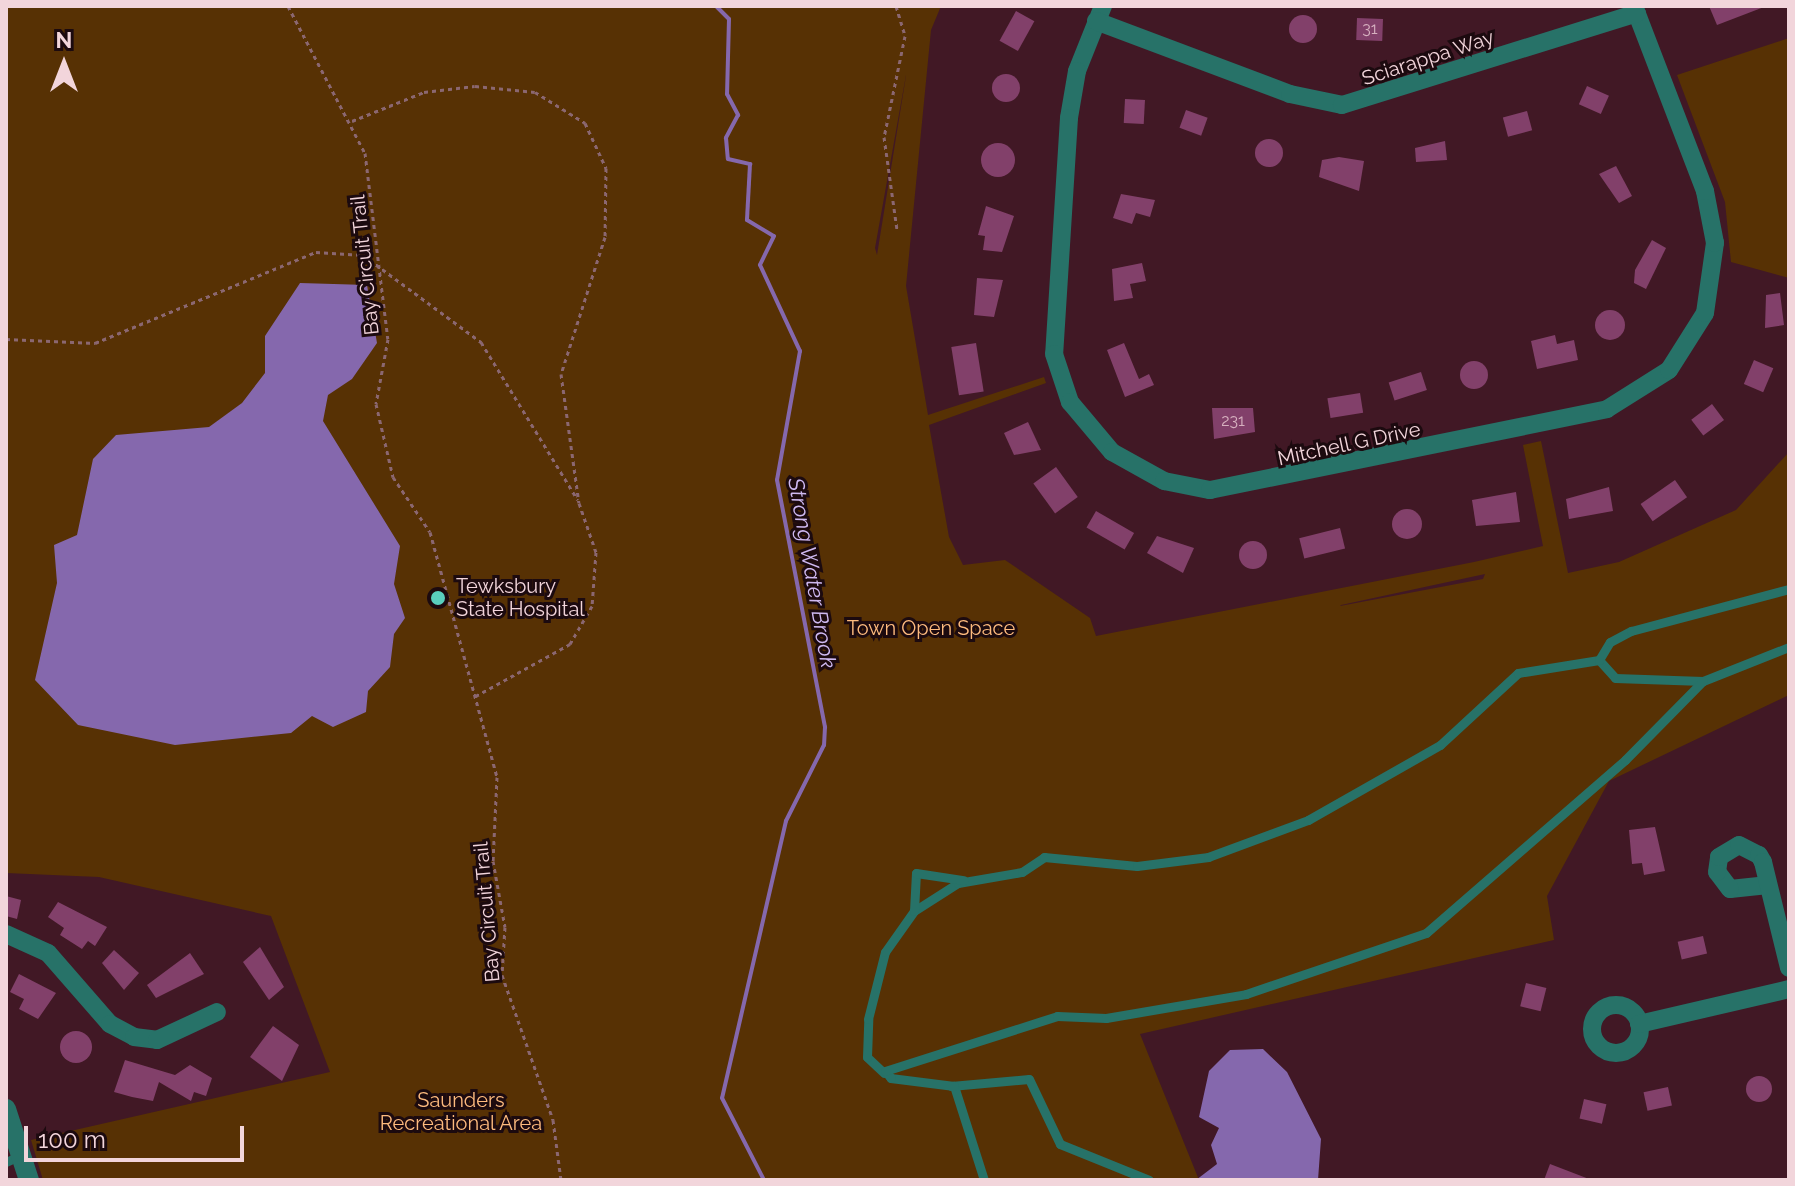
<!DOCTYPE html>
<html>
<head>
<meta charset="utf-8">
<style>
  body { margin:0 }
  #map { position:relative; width:1795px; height:1186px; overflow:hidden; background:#411825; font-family:Raleway,sans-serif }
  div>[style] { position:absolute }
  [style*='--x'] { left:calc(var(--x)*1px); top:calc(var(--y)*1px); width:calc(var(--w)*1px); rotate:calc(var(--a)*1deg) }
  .green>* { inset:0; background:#573104 }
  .water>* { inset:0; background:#8568ad }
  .stream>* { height:4px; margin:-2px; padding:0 2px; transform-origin:2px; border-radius:2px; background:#8568ad }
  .building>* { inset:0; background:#82406a; transform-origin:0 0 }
  .round { border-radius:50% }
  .path>* { height:3px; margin-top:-1.5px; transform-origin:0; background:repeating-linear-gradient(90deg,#8b6771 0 4px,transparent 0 8px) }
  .service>* { height:9px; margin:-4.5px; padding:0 4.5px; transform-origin:4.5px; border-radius:4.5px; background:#277268 }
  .minor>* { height:18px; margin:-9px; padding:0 9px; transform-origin:9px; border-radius:9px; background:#277268 }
  .minor>.ring { margin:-9px; padding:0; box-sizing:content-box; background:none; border:18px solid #277268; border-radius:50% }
  .tertiary>* { height:20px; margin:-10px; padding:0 10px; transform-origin:10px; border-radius:10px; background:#277268 }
  .dots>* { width:22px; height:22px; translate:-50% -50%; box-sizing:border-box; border:4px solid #1c0a0f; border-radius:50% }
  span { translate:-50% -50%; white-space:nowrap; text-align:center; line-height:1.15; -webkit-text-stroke:6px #1c0a0f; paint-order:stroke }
  .number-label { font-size:16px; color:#d6b0bf }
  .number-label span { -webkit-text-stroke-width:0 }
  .street-label { font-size:20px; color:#f2d5db }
  .poi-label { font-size:20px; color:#f2d5db }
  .left { translate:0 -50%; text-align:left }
  .park-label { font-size:20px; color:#febb7e }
  .water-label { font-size:22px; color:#cfb9f1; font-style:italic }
  .frame { position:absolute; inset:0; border:8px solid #f2d5db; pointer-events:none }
  .north { position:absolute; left:24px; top:24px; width:80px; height:80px; -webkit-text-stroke:6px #1c0a0f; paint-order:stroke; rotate:0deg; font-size:22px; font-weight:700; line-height:32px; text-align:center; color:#f2d5db }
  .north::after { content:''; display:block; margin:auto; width:28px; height:36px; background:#f2d5db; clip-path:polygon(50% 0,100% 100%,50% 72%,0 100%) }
  .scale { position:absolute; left:24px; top:1126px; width:220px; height:36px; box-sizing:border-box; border:4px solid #f2d5db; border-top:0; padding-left:10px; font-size:24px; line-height:28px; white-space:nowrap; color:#f2d5db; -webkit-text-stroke:6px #1c0a0f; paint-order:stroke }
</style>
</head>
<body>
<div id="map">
  <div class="green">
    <i style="clip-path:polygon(evenodd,6px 6px,941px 6px,931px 30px,906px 286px,928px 415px,1044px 377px,1046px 383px,929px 425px,949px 537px,963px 565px,1005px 560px,1090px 618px,1096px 636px,1474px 562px,1543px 546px,1523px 445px,1541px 441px,1568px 573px,1619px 562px,1736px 510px,1789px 452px,1789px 695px,1609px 781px,1547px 896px,1554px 940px,1140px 1034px,1199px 1180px,43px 1180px,31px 1140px,330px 1072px,271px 916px,99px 877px,6px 873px,6px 6px,906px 75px,906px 76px,877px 255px,875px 248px,906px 75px,6px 6px,1485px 574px,1483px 579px,1340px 606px,1341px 605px,1485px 574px)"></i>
    <i style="clip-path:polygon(1789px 38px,1789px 278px,1731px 262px,1725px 202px,1677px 75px)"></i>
  </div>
  <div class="water">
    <i style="clip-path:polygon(300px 283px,367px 285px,377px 343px,352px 379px,328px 395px,323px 421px,400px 546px,394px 584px,405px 618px,394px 634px,390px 667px,368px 691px,366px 712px,333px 727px,312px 716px,291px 733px,175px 745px,78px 725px,35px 680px,57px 583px,54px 545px,77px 535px,93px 459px,116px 435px,209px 427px,242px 403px,265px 373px,265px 336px)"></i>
    <i style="clip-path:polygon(1263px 1049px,1287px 1072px,1321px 1139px,1318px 1180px,1196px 1180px,1217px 1164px,1211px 1145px,1219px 1128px,1199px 1117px,1209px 1071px,1230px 1050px)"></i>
  </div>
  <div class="stream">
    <i style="--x:716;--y:6;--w:18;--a:45"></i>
    <i style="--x:729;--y:19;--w:75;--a:91.5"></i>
    <i style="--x:727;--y:94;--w:24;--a:62"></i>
    <i style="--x:738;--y:115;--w:26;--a:118"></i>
    <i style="--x:726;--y:138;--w:21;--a:85"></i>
    <i style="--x:728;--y:159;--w:23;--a:13"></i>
    <i style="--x:750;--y:164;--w:56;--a:93.1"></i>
    <i style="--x:747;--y:220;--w:31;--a:31"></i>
    <i style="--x:774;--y:236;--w:32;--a:116"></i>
    <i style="--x:760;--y:265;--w:95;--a:65.1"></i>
    <i style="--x:800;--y:351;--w:131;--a:100.1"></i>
    <i style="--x:777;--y:480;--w:252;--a:79"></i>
    <i style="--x:825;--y:727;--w:18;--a:93"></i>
    <i style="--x:824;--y:745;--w:85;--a:116.6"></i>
    <i style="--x:786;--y:821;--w:284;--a:103"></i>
    <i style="--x:722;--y:1098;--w:92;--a:62.9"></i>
  </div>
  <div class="building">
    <i style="clip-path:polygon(1709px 6px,1764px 6px,1764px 7px,1717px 25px)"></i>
    <i style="left:1016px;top:11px;width:21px;height:34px;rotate:29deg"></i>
    <i class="round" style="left:1289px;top:15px;width:28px;height:28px"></i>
    <i style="left:1357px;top:18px;width:26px;height:22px;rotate:2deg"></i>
    <i class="round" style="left:992px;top:74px;width:28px;height:28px"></i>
    <i style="left:1587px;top:86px;width:24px;height:20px;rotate:24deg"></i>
    <i style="left:1125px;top:99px;width:20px;height:24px;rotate:3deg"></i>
    <i style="left:1186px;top:110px;width:23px;height:19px;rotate:20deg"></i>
    <i style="left:1527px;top:111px;width:20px;height:25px;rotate:75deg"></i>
    <i class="round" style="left:1255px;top:139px;width:28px;height:28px"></i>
    <i style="clip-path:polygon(1445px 141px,1447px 160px,1416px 162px,1415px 148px)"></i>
    <i class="round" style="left:981px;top:143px;width:34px;height:34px"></i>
    <i style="clip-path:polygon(1339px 157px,1364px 161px,1359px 191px,1319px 177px,1322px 160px)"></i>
    <i style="clip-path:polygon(1616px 166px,1632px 196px,1619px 203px,1599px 174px)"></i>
    <i style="clip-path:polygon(1121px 194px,1155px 200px,1150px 217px,1136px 213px,1132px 224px,1113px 218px)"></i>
    <i style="clip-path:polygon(986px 206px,1014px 216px,1002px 252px,983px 250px,985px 236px,978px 235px)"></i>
    <i style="clip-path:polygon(1652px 240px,1666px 248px,1646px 289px,1634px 283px,1635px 270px)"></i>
    <i style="clip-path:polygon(1142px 263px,1146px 281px,1130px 284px,1133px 298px,1114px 301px,1112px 269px)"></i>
    <i style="clip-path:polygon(977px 278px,1003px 280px,994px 317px,974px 315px)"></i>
    <i style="clip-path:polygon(1780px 293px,1784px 325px,1765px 328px,1766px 295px)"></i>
    <i class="round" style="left:1595px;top:310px;width:30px;height:30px"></i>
    <i style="clip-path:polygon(1555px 335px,1557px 344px,1574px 340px,1578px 360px,1537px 369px,1531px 341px)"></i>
    <i style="left:976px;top:343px;width:49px;height:25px;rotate:81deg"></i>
    <i style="clip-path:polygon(1124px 343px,1139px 379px,1149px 374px,1154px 385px,1125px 397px,1107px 350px)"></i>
    <i style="left:1754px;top:360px;width:21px;height:26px;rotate:23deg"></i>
    <i class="round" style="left:1460px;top:361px;width:28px;height:28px"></i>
    <i style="left:1421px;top:372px;width:19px;height:34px;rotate:72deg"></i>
    <i style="left:1360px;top:393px;width:20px;height:33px;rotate:81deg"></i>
    <i style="left:1712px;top:404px;width:20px;height:26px;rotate:53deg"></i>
    <i style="clip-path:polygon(1212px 408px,1253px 408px,1255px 432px,1214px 439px)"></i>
    <i style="clip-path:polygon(1028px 422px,1041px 450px,1014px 455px,1004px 433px)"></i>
    <i style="left:1056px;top:467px;width:37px;height:28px;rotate:54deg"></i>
    <i style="left:1675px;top:480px;width:21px;height:42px;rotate:55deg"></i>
    <i style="clip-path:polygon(1609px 487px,1613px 511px,1569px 519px,1566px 499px)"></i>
    <i style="clip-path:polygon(1516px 492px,1520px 522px,1476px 526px,1472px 500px)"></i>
    <i class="round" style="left:1392px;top:509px;width:30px;height:30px"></i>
    <i style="left:1096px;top:511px;width:44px;height:19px;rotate:30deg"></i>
    <i style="left:1340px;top:528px;width:21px;height:42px;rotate:76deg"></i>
    <i style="clip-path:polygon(1157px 536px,1194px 548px,1183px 573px,1147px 553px)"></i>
    <i class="round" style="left:1239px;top:541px;width:28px;height:28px"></i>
    <i style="clip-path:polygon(1655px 827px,1665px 871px,1644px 875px,1642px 863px,1632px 864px,1629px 830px)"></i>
    <i style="clip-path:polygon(6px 896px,21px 900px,17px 919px,6px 916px)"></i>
    <i style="clip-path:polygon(58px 902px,107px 927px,95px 946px,88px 941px,82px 949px,60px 935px,64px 928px,48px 917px)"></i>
    <i style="left:1703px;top:936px;width:18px;height:26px;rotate:77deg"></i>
    <i style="clip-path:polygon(260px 947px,284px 987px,269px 1000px,243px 962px)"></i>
    <i style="clip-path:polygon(114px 950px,139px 973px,124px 990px,102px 963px)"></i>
    <i style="clip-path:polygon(190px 953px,204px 974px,156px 998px,147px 985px)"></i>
    <i style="clip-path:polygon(19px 974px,56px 993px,38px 1019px,19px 1009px,24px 999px,10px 992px)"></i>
    <i style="left:1526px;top:983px;width:21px;height:24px;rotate:14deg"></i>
    <i style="clip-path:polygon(273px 1026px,299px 1045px,282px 1081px,250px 1057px)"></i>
    <i class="round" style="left:60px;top:1031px;width:32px;height:32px"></i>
    <i style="clip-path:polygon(125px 1060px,175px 1075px,190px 1065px,212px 1078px,206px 1096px,194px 1092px,191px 1101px,159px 1082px,153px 1101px,132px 1097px,114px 1092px)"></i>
    <i class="round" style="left:1746px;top:1076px;width:26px;height:26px"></i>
    <i style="left:1668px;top:1087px;width:19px;height:25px;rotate:78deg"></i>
    <i style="left:1584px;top:1099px;width:23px;height:20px;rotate:13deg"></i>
    <i style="clip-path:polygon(1550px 1164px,1589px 1179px,1589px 1180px,1544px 1180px)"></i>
  </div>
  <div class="path">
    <i style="--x:288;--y:6;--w:166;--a:62.4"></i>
    <i style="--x:365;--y:153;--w:187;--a:83"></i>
    <i style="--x:388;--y:339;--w:66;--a:100.5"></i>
    <i style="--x:376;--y:404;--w:75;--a:76.9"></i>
    <i style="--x:393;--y:477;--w:66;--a:56.1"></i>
    <i style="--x:430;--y:532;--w:254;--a:74.7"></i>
    <i style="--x:497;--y:777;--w:84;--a:92.7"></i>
    <i style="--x:493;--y:861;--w:67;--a:79.7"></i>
    <i style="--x:505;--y:927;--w:48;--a:93.6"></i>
    <i style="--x:502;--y:975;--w:154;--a:70.6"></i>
    <i style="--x:553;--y:1120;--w:61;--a:82.4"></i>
    <i style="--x:896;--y:6;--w:31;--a:73"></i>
    <i style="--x:905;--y:36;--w:103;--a:101.7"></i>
    <i style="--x:884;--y:137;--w:93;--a:82"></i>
    <i style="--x:352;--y:121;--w:78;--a:-21.9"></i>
    <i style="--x:424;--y:92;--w:51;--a:-6.7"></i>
    <i style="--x:475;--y:86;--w:60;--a:5.7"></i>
    <i style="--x:535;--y:92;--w:59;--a:31.8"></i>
    <i style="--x:585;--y:123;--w:50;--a:65"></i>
    <i style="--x:606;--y:168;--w:69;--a:90.8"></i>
    <i style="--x:605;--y:237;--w:144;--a:107.8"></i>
    <i style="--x:561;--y:374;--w:130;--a:82.1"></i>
    <i style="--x:579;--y:503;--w:52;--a:70.9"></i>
    <i style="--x:596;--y:552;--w:54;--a:94.2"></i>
    <i style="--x:592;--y:606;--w:44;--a:120.1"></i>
    <i style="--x:570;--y:644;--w:112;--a:151.1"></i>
    <i style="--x:6;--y:339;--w:89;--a:2.6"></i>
    <i style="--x:95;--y:343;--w:239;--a:-22.4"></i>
    <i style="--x:316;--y:252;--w:47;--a:3.7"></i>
    <i style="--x:363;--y:255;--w:147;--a:36.4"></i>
    <i style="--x:481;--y:342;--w:185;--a:58.5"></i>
  </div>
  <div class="service">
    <i style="--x:1599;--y:660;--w:24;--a:48"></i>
    <i style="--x:1615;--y:678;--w:88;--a:2"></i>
    <i style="--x:1703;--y:681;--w:92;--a:-21.6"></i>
    <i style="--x:914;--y:911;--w:52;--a:-32.5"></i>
    <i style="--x:958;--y:883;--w:65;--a:-9.8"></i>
    <i style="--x:1022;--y:872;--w:27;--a:-34"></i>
    <i style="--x:1044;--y:857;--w:93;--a:5.5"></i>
    <i style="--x:1137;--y:866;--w:72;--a:-7.2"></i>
    <i style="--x:1208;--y:857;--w:107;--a:-20.3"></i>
    <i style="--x:1308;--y:820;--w:152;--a:-29.6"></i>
    <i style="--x:1440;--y:745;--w:106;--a:-42.7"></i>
    <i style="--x:1518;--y:673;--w:82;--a:-9.1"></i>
    <i style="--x:1599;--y:660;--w:21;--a:-59"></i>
    <i style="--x:1610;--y:642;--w:24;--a:-28"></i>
    <i style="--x:1631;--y:631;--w:163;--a:-14.9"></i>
    <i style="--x:884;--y:1073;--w:23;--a:-137"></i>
    <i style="--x:867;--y:1057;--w:38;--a:-88"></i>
    <i style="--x:868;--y:1019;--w:69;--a:-75.8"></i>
    <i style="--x:885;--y:952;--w:50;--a:-54.7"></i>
    <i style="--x:914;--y:911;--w:38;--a:-87"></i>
    <i style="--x:916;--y:873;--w:48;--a:8.5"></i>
    <i style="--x:951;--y:1086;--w:78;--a:-5.1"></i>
    <i style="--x:1029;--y:1079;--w:72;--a:64.5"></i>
    <i style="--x:1060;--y:1144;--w:96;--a:22"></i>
    <i style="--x:6;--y:1162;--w:17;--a:-25"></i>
    <i style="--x:984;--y:1180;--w:99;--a:-107.7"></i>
    <i style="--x:954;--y:1086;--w:64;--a:-172.8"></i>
    <i style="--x:891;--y:1078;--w:9;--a:-131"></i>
    <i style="--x:885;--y:1071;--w:181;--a:-17.7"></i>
    <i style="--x:1057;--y:1016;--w:49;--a:2.3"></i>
    <i style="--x:1106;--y:1018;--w:142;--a:-9.7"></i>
    <i style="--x:1246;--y:994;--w:190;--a:-18.7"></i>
    <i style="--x:1426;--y:933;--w:264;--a:-41"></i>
    <i style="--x:1625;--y:760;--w:111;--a:-45.4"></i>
  </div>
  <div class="minor">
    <i style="--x:1103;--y:6;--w:70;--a:111.8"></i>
    <i style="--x:1077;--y:71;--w:48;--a:99.7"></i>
    <i style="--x:1069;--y:118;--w:236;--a:93.6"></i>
    <i style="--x:1054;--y:354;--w:51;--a:71.6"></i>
    <i style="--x:1070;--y:402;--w:65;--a:50"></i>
    <i style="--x:1112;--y:452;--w:60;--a:29.1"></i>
    <i style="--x:1164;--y:481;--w:47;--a:11.1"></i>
    <i style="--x:1210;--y:490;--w:405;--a:-11.5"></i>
    <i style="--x:1607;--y:409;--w:73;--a:-32.2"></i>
    <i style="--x:1669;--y:370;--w:67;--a:-57.7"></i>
    <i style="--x:1705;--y:313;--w:71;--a:-81.9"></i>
    <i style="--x:1715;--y:243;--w:53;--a:-100.9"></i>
    <i style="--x:1705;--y:191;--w:198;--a:-111"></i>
    <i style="--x:1096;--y:21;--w:207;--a:20.6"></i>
    <i style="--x:1290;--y:94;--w:53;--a:11.9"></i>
    <i style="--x:1342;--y:105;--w:309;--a:-17.3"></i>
    <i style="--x:1768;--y:885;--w:38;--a:174"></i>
    <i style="--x:1730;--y:889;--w:21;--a:-127"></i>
    <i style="--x:1717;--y:872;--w:15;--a:-82"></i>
    <i style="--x:1719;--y:857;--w:23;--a:-31"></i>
    <i style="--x:1739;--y:845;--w:22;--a:27"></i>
    <i style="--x:1759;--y:855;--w:8;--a:60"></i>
    <i style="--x:1763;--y:862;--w:109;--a:76.2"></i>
    <i style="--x:6;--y:934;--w:46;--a:24.3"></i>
    <i style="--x:48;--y:953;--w:94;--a:48.9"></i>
    <i style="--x:110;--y:1024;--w:27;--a:28"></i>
    <i style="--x:134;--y:1037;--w:23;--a:7"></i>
    <i style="--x:157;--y:1040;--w:66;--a:-25"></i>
    <i class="ring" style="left:1592px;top:1005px;width:30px;height:30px"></i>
    <i style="--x:1639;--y:1024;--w:154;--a:-13.1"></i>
  </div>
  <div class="tertiary">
    <i style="--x:6;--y:1109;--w:75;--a:72.1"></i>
  </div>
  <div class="dots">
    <i style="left:438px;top:598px;background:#5acebd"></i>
  </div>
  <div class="number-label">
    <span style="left:1370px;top:29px">31</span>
    <span style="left:1233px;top:421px">231</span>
  </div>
  <div class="street-label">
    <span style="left:1428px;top:58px;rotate:-18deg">Sciarappa Way</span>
    <span style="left:365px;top:265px;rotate:-96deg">Bay Circuit Trail</span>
    <span style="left:1349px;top:444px;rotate:-12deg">Mitchell G Drive</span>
    <span style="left:487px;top:912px;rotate:-95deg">Bay Circuit Trail</span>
  </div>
  <div class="poi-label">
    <span class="left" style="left:456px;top:598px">Tewksbury<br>State Hospital</span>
  </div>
  <div class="park-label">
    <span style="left:931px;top:628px">Town Open Space</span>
    <span style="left:461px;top:1112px">Saunders<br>Recreational Area</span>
  </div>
  <div class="water-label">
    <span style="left:812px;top:573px;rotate:80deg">Strong Water Brook</span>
  </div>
  <div class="frame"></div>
  <div class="north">N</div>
  <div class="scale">100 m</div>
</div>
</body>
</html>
